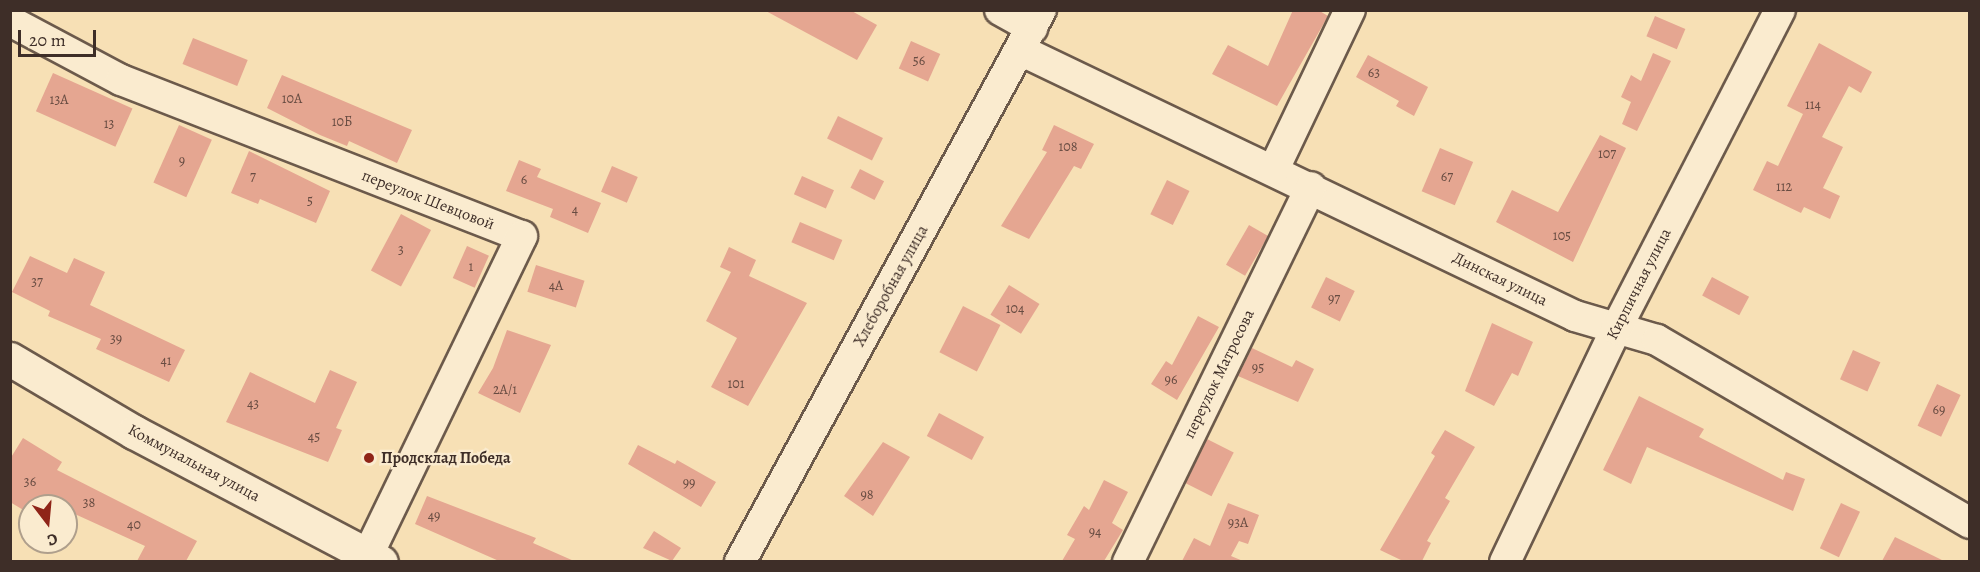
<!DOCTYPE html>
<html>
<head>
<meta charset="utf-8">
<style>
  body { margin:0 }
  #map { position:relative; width:1980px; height:572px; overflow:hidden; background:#f7e0b5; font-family:Alegreya,serif }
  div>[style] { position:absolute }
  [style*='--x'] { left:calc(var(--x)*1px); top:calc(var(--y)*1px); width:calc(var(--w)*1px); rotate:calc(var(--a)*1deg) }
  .building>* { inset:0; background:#e5a691; transform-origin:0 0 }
  .roads { filter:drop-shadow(2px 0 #6c5a4b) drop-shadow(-2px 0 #6c5a4b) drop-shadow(0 2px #6c5a4b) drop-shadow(0 -2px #6c5a4b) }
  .minor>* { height:30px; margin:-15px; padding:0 15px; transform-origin:15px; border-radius:15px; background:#faebcf }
  .tertiary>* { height:33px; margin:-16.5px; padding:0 16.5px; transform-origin:16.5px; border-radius:16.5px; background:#faebcf }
  .dots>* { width:16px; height:16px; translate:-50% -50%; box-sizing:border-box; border:3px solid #faebcf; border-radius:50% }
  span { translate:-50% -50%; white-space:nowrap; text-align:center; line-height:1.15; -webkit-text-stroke:4.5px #faebcf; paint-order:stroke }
  .number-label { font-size:14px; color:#684c42 }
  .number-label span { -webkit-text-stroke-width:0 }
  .street-label { font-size:16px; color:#3e2e28 }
  .poi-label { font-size:16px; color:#3e2e28; font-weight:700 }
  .left { translate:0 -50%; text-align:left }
  .frame { position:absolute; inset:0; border:12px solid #3e2e28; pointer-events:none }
  .north { position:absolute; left:18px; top:494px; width:60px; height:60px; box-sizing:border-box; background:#faebcf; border:2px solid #af9f8c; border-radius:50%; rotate:164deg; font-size:16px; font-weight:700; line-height:24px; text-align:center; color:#3e2e28 }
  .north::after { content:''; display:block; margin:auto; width:21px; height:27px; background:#8f2418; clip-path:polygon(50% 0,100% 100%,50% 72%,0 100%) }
  .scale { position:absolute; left:18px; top:30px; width:78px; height:27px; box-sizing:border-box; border:3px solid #3e2e28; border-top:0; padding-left:8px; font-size:18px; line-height:21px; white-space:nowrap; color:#3e2e28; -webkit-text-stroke:4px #faebcf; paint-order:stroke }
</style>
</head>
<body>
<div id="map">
  <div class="building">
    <i style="clip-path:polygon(764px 10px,850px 10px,877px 25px,857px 60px)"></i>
    <i style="clip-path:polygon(1293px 10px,1318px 10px,1328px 16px,1277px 106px,1212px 74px,1228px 45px,1268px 66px)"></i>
    <i style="left:1655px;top:16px;width:33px;height:22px;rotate:23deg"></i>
    <i style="left:193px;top:38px;width:59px;height:28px;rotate:22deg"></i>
    <i style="left:911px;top:41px;width:32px;height:30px;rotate:24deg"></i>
    <i style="clip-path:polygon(1819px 43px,1872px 72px,1861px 93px,1849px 86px,1822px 137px,1843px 147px,1823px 188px,1840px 196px,1830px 219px,1804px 207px,1801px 213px,1753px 190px,1767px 161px,1778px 166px,1803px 114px,1787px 106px)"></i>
    <i style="clip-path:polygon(1653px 53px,1671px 61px,1637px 131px,1622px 124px,1631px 102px,1621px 97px,1631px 75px,1641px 81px)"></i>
    <i style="clip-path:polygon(1368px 55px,1428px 87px,1414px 116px,1396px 106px,1399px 101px,1356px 77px)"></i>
    <i style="left:53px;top:73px;width:87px;height:42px;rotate:24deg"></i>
    <i style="clip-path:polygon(282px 75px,412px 130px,397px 163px,349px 141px,347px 146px,320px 135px,267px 108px)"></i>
    <i style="left:838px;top:116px;width:50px;height:25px;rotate:26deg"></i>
    <i style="left:179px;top:125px;width:36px;height:63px;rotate:24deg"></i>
    <i style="clip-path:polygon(1054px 125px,1094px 144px,1081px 169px,1074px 166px,1029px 239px,1001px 226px,1047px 152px,1042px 150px)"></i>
    <i style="clip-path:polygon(1600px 135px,1626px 148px,1573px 262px,1496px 222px,1512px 190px,1558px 212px)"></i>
    <i style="left:1440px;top:148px;width:36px;height:47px;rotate:23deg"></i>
    <i style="clip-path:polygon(249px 151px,330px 191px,316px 223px,260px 199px,258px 204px,231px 193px)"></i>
    <i style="clip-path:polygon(519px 160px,541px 169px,537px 177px,601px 203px,588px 233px,550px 217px,553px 209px,506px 191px)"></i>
    <i style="left:612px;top:166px;width:28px;height:28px;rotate:23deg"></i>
    <i style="left:860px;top:169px;width:27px;height:21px;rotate:27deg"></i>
    <i style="left:802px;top:176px;width:35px;height:20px;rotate:24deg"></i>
    <i style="left:1167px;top:180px;width:25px;height:38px;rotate:26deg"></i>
    <i style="left:401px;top:214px;width:34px;height:64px;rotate:28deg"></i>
    <i style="left:800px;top:222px;width:46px;height:22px;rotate:23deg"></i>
    <i style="left:1249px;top:225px;width:22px;height:46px;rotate:30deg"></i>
    <i style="left:467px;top:246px;width:24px;height:35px;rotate:24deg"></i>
    <i style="clip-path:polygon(729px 247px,756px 260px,749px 276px,807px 303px,748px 406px,711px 387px,737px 338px,706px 321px,731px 272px,720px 267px)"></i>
    <i style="clip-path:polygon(30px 256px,67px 273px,74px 258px,105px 272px,90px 305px,185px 350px,169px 382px,96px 349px,101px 339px,48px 316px,50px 311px,12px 292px)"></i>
    <i style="left:536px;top:265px;width:51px;height:28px;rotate:18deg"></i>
    <i style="left:1326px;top:277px;width:32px;height:34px;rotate:26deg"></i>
    <i style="left:1712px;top:277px;width:42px;height:21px;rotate:28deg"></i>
    <i style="left:1009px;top:285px;width:36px;height:35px;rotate:32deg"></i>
    <i style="left:963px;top:306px;width:42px;height:52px;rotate:27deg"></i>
    <i style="clip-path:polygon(1198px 316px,1219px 327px,1177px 400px,1151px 384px,1166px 361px,1172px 365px)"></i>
    <i style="clip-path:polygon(1492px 323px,1533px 342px,1518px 376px,1512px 373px,1494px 406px,1465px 391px)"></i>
    <i style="clip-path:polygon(507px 330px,551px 345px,520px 413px,478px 393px,493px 368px)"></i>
    <i style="clip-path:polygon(1252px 348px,1292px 367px,1296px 360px,1314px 369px,1298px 402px,1238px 376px)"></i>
    <i style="left:1853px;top:350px;width:30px;height:32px;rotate:24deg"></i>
    <i style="clip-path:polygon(330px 370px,357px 382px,336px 428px,342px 430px,328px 462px,226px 422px,250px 372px,315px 403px)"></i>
    <i style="left:1937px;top:384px;width:26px;height:46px;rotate:25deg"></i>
    <i style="clip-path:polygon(1639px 396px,1704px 429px,1699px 437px,1783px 480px,1786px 472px,1805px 479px,1793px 511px,1647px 447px,1631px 484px,1603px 470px)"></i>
    <i style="left:939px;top:413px;width:51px;height:26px;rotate:28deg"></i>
    <i style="clip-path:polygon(1445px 430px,1475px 447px,1445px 498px,1450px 501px,1427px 541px,1431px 543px,1422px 561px,1403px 561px,1380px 550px,1435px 456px,1431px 453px)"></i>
    <i style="clip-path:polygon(23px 438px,62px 462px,57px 470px,197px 541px,186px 561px,137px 561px,145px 546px,66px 510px,66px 506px,30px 506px,30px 514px,10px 502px,10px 459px)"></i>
    <i style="left:1207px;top:439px;width:30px;height:49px;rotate:27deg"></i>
    <i style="clip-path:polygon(883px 442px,910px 457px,873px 516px,844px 496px)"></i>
    <i style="clip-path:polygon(638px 445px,675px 464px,677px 460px,716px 482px,701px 507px,628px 464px)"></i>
    <i style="clip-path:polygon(1104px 480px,1128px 492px,1112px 523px,1123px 530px,1104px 561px,1062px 561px,1075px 539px,1067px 535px,1084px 506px,1089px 510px)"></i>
    <i style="clip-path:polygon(427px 496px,536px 538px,533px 543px,574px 561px,499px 561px,415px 524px)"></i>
    <i style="clip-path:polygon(1228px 503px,1259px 515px,1248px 544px,1239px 541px,1231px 556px,1243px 561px,1182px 561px,1194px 538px,1210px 546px)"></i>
    <i style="left:1841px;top:503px;width:21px;height:50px;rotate:25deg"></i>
    <i style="clip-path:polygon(654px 531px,681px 548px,672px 561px,643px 548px)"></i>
    <i style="clip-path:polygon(1895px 537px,1944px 561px,1882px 561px)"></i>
  </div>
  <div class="roads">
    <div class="minor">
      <i style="--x:1000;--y:10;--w:37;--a:29"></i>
      <i style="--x:10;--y:21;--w:126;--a:28"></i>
      <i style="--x:121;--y:80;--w:430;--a:21.3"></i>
      <i style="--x:522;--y:236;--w:354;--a:115.8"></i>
      <i style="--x:1020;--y:50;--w:615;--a:25.61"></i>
      <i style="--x:1575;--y:316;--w:85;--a:16.3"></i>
      <i style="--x:1657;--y:340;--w:363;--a:30.3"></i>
      <i style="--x:1274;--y:169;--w:176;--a:-64.5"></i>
      <i style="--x:740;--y:562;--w:629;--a:-61.4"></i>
      <i style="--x:1128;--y:562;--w:417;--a:-64"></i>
      <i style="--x:1505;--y:562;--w:258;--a:-64.5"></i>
      <i style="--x:1616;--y:329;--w:359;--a:-62.8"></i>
    </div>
    <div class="tertiary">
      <i style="--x:10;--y:359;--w:144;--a:30.5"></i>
      <i style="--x:134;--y:432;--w:279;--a:27.8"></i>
    </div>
  </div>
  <div class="dots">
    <i style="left:369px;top:458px;background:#8f2418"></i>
  </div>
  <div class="number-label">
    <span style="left:919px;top:61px">56</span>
    <span style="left:1374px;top:73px">63</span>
    <span style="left:292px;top:99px">10А</span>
    <span style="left:59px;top:100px">13А</span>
    <span style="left:1813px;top:105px">114</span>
    <span style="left:342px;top:122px">10Б</span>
    <span style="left:109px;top:124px">13</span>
    <span style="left:1068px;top:147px">108</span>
    <span style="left:1607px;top:154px">107</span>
    <span style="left:182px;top:161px">9</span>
    <span style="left:253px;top:177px">7</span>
    <span style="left:1447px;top:177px">67</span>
    <span style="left:524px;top:180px">6</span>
    <span style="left:1784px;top:187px">112</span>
    <span style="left:310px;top:201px">5</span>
    <span style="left:575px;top:210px">4</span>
    <span style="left:1562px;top:236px">105</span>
    <span style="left:401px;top:250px">3</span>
    <span style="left:471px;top:267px">1</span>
    <span style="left:37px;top:282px">37</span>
    <span style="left:556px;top:286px">4А</span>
    <span style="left:1334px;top:299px">97</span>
    <span style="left:1015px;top:309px">104</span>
    <span style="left:116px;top:339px">39</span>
    <span style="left:166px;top:361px">41</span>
    <span style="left:1258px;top:368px">95</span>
    <span style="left:1171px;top:380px">96</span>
    <span style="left:736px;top:384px">101</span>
    <span style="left:505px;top:390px">2А/1</span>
    <span style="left:253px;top:404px">43</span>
    <span style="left:1939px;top:410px">69</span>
    <span style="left:314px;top:437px">45</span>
    <span style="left:30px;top:482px">36</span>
    <span style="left:689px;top:483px">99</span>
    <span style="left:867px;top:495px">98</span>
    <span style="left:89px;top:503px">38</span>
    <span style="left:434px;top:516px">49</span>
    <span style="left:1238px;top:523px">93А</span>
    <span style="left:134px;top:525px">40</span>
    <span style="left:1095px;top:532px">94</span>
  </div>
  <div class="street-label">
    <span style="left:428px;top:200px;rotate:21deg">переулок Шевцовой</span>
    <span style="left:1500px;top:279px;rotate:26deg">Динская улица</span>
    <span style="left:1639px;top:284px;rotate:-63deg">Кирпичная улица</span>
    <span style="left:891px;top:286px;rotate:-61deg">Хлеборобная улица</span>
    <span style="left:1219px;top:374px;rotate:-64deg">переулок Матросова</span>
    <span style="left:194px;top:463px;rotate:28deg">Коммунальная улица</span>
  </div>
  <div class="poi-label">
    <span class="left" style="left:381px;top:458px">Продсклад Победа</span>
  </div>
  <div class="frame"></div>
  <div class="north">С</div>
  <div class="scale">20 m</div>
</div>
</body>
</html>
